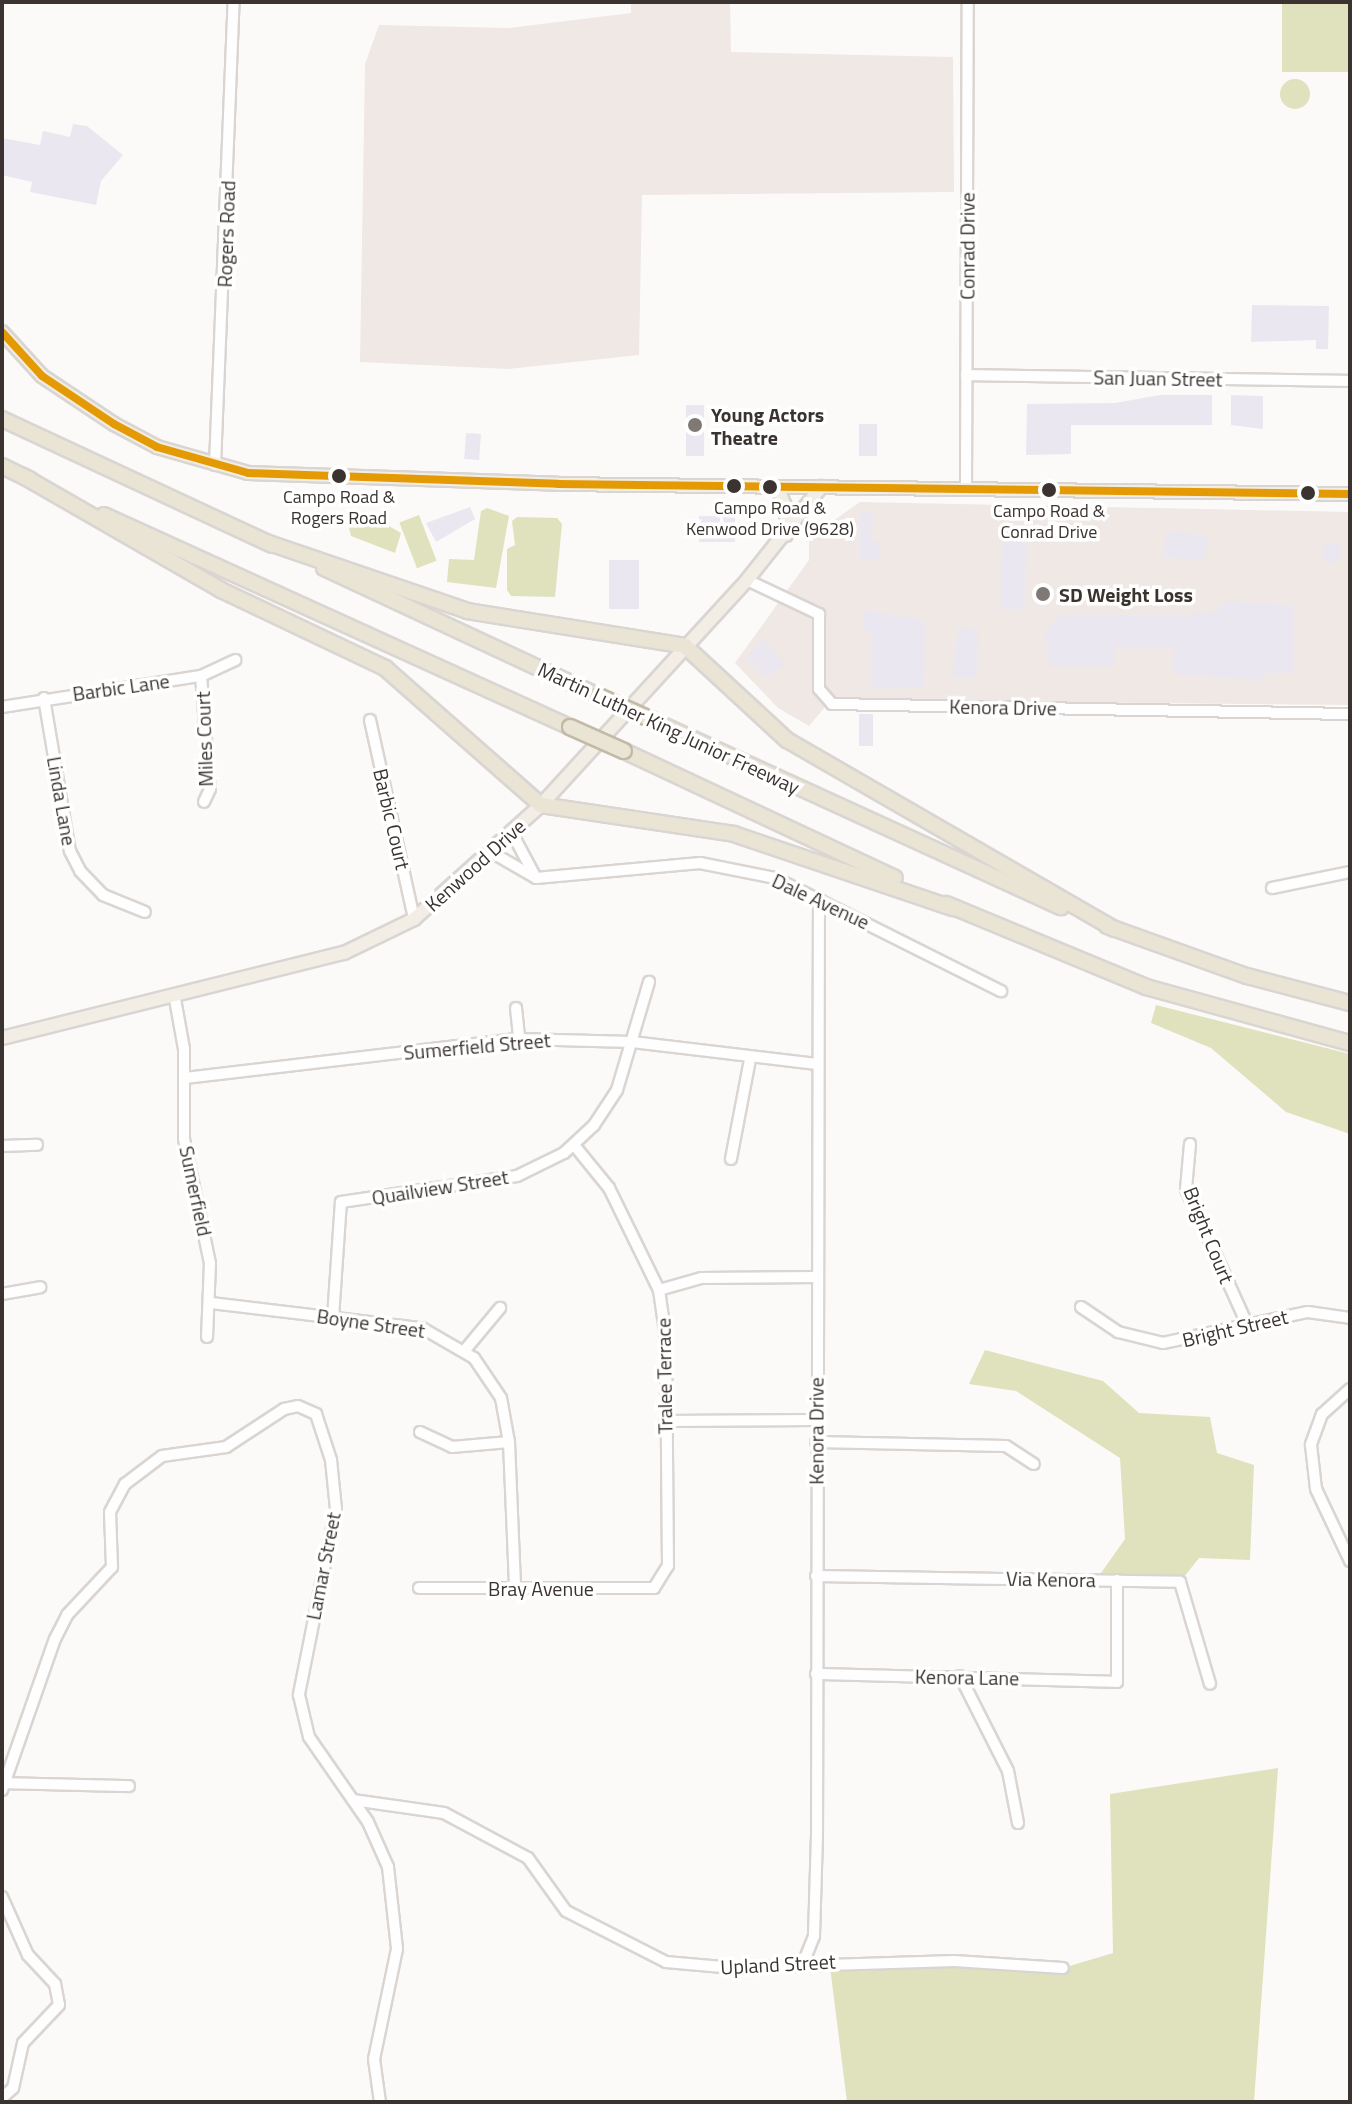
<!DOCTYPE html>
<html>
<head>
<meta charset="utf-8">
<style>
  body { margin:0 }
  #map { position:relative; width:1352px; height:2104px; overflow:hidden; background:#fcfaf8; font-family:"Titillium Web",sans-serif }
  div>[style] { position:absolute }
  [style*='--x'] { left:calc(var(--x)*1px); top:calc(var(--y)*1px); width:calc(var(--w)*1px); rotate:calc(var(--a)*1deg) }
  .built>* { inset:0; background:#efe8e4 }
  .green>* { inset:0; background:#dfe2bc; transform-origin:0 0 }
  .round { border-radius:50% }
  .building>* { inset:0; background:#eae7f0; transform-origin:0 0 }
  .roads { filter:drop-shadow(2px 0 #d9d5d2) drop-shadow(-2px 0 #d9d5d2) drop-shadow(0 2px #d9d5d2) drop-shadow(0 -2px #d9d5d2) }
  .minor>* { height:10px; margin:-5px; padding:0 5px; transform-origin:5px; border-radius:5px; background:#fffefe }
  .major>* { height:12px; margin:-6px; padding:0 6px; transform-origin:6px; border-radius:6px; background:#f3eee5 }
  .highway>* { height:14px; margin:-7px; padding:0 7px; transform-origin:7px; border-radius:7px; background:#eae4d4 }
  .bridges { filter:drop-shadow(2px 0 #c2baa9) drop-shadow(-2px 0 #c2baa9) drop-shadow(0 2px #c2baa9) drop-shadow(0 -2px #c2baa9) }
  .highway-bridge>* { height:14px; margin:-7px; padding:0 7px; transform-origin:7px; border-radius:7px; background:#eae4d4 }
  .bus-1>* { height:8px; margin:-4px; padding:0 4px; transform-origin:4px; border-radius:4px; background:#e49a05 }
  .dots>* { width:22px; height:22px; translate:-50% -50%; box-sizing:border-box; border:4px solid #fff; border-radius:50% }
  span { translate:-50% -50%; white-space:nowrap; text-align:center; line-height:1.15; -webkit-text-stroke:7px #fff; paint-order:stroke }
  .bus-label { font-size:18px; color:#3b332f }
  .street-label { font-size:20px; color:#3b332f }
  .poi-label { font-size:20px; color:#3b332f; font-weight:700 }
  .left { translate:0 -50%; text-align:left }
  .frame { position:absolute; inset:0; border:4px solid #3b332f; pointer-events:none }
</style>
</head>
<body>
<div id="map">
  <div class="built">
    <i style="clip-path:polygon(631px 2px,730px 2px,731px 52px,953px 57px,954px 192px,642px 195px,639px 355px,508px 369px,360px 362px,365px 64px,379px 25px,509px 28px,631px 13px)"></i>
    <i style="clip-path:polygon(860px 502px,1350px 512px,1350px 705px,831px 700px,809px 726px,778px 708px,735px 663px,809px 560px,809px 538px)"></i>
  </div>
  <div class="green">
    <i style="left:1282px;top:2px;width:68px;height:70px"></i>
    <i class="round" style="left:1280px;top:79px;width:30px;height:30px"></i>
    <i style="clip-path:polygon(487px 508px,509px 516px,496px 588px,447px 582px,449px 559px,474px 560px,481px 511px)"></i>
    <i style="clip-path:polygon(363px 511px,401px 533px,395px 553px,351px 536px,349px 528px)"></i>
    <i style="left:419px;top:515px;width:49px;height:21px;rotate:69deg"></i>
    <i style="clip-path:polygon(517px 517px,557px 518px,562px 524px,555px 597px,511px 596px,507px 590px,507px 549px,515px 545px,512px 521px)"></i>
    <i style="clip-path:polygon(1156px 1005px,1350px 1054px,1350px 1134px,1286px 1112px,1211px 1048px,1151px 1023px)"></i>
    <i style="clip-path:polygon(985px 1350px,1103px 1381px,1139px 1413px,1210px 1417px,1217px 1453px,1254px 1465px,1250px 1560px,1199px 1558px,1180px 1582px,1096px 1580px,1125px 1539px,1120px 1458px,1016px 1391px,969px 1384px)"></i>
    <i style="clip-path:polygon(1278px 1768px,1254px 2102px,847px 2102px,829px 1959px,1063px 1968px,1113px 1953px,1110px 1794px)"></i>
  </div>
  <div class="building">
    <i style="clip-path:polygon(73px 124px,87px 126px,123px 155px,101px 181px,96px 205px,30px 192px,32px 182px,2px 175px,2px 138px,40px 145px,43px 131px,70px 137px)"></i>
    <i style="clip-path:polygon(1252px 305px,1329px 306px,1328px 349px,1316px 349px,1316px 340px,1251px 342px)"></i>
    <i style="clip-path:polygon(1160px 395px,1212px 395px,1212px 425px,1071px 425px,1071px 454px,1026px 455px,1027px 404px,1115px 403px)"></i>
    <i style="clip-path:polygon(1231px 395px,1263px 396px,1263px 429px,1231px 425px)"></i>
    <i style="left:686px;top:405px;width:18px;height:51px"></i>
    <i style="left:859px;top:424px;width:18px;height:32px"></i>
    <i style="left:466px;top:433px;width:15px;height:26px;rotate:4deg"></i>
    <i style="clip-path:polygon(470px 507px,475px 519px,436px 542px,426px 523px)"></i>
    <i style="clip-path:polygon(860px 511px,873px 512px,872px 541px,880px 541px,880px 560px,860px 559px)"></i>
    <i style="left:699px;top:516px;width:36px;height:26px"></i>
    <i style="clip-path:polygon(1175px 531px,1207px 536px,1206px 556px,1195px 561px,1164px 556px,1165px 535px)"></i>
    <i style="left:1003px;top:535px;width:24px;height:74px;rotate:2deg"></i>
    <i class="round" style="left:1322px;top:543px;width:20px;height:20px"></i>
    <i style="left:609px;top:560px;width:30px;height:49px"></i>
    <i style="clip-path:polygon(1223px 601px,1293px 605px,1293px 674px,1263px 673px,1263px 680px,1174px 674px,1174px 647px,1115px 647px,1114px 666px,1048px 666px,1046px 630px,1061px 615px,1191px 616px,1198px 610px,1203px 614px,1221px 609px)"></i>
    <i style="clip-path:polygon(864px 610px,925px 621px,924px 687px,872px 687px,871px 631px,863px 631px)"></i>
    <i style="clip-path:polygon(958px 626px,978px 631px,977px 678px,952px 678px)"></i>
    <i style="clip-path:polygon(763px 639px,785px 665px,766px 677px,746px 658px)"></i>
    <i style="left:859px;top:714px;width:14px;height:32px"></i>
  </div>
  <div class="roads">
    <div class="minor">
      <i style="--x:966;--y:375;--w:384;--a:0.9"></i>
      <i style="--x:215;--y:465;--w:463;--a:-87.7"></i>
      <i style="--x:966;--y:489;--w:487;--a:-89.8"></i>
      <i style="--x:747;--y:580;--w:80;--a:25.3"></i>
      <i style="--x:819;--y:614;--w:75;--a:90"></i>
      <i style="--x:819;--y:689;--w:20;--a:49"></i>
      <i style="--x:832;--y:704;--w:518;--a:1.11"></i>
      <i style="--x:201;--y:676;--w:113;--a:85.4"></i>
      <i style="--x:210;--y:789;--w:14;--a:115"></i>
      <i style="--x:44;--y:698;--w:155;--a:80.4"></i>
      <i style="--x:70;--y:851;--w:22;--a:63"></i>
      <i style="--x:80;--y:871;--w:33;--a:46"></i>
      <i style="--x:103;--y:895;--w:45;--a:22"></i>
      <i style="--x:2;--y:707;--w:201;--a:-8.9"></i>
      <i style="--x:201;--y:676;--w:38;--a:-25"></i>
      <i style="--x:370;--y:720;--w:204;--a:77.5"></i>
      <i style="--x:512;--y:833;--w:51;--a:61.9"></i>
      <i style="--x:491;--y:852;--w:52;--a:30"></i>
      <i style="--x:536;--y:878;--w:165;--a:-5.2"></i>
      <i style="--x:700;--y:863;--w:76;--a:11.3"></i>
      <i style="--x:775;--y:878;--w:253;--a:26.6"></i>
      <i style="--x:1272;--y:888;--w:80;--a:-11.6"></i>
      <i style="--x:175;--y:999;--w:51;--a:79.8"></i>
      <i style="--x:184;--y:1049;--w:90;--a:90"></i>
      <i style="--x:184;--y:1139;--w:127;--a:78.2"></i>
      <i style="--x:210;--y:1263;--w:74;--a:92.3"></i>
      <i style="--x:516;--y:1008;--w:31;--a:84"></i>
      <i style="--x:185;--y:1078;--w:336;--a:-6.7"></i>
      <i style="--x:519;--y:1039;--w:113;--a:1.5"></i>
      <i style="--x:632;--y:1042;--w:186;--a:6.8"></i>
      <i style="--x:1190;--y:1144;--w:45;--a:95.1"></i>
      <i style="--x:1186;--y:1189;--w:148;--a:65.7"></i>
      <i style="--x:2;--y:1146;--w:35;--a:-2"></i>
      <i style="--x:731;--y:1159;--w:102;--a:-79.2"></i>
      <i style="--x:659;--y:1290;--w:44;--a:-15.9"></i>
      <i style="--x:701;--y:1278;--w:115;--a:-0.5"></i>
      <i style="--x:2;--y:1294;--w:39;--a:-10"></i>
      <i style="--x:211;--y:1303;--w:212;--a:6.8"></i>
      <i style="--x:422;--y:1328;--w:60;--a:30"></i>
      <i style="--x:474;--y:1358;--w:48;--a:56"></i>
      <i style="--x:501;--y:1398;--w:45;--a:79.7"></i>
      <i style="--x:509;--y:1442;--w:146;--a:87.6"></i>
      <i style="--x:1081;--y:1307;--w:45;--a:34"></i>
      <i style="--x:1118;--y:1332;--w:46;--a:13.7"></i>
      <i style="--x:1163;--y:1343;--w:148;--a:-12.1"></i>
      <i style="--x:1308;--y:1312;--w:42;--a:8.1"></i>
      <i style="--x:333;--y:1318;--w:116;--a:-86.1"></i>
      <i style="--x:341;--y:1202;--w:178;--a:-8.4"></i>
      <i style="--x:517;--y:1176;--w:52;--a:-26.1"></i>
      <i style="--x:564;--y:1153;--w:41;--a:-43"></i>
      <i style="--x:594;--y:1125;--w:42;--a:-56.7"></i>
      <i style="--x:617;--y:1090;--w:113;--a:-73.5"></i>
      <i style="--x:465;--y:1350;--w:55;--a:-50.2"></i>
      <i style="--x:1350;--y:1389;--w:38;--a:138"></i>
      <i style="--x:1322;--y:1414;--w:33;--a:110"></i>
      <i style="--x:1311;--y:1445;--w:44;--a:83.5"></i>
      <i style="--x:1316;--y:1489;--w:80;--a:64.7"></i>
      <i style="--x:665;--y:1421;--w:151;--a:-0.4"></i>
      <i style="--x:420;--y:1432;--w:35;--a:25"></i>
      <i style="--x:452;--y:1447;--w:57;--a:-5"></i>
      <i style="--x:816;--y:1442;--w:190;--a:1.2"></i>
      <i style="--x:1006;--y:1446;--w:33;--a:33"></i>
      <i style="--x:816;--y:1576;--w:364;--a:0.9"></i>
      <i style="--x:1180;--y:1582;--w:106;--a:73.6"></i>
      <i style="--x:419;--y:1588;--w:235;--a:0"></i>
      <i style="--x:654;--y:1588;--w:26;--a:-58"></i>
      <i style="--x:668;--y:1566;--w:227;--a:-90.5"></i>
      <i style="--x:666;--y:1339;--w:49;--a:-98.1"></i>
      <i style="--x:659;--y:1290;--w:114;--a:-116.1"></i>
      <i style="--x:609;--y:1188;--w:55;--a:-129.1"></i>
      <i style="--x:816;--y:1674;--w:301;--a:1.5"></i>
      <i style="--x:1117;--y:1682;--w:102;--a:-90"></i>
      <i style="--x:960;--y:1676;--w:106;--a:63.2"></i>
      <i style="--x:1008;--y:1771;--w:53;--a:79.1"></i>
      <i style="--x:4;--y:1783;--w:125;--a:1.4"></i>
      <i style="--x:2;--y:1790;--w:160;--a:-70.7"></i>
      <i style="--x:55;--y:1639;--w:27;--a:-63"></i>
      <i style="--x:67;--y:1615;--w:66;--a:-46.8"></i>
      <i style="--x:112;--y:1567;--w:55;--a:-92.1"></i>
      <i style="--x:110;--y:1512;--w:32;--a:-62"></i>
      <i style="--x:125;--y:1484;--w:46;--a:-37.1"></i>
      <i style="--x:162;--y:1456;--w:65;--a:-8"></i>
      <i style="--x:226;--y:1447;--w:69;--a:-33.2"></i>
      <i style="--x:284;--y:1409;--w:14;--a:-12"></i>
      <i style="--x:298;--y:1406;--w:20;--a:24"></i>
      <i style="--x:316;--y:1414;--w:48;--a:71.9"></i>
      <i style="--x:331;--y:1460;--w:49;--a:84.2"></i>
      <i style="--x:336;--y:1509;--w:190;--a:101.3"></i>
      <i style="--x:299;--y:1695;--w:43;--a:76.6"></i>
      <i style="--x:309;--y:1737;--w:103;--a:55.2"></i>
      <i style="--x:368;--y:1822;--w:49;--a:66"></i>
      <i style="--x:388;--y:1867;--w:82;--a:83.7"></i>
      <i style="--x:397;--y:1949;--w:112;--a:101.8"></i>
      <i style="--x:374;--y:2059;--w:43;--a:82.1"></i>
      <i style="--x:353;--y:1800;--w:92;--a:8.1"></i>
      <i style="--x:444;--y:1813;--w:95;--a:28.2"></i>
      <i style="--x:528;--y:1858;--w:65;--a:54.4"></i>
      <i style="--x:566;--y:1911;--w:112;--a:27"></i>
      <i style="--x:666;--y:1962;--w:68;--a:5"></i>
      <i style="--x:734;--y:1968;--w:220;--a:-1.8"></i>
      <i style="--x:954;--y:1961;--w:109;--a:3.7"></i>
      <i style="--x:2;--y:1897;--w:64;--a:65.9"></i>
      <i style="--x:28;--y:1955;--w:40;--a:47"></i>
      <i style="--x:55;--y:1984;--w:21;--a:79"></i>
      <i style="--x:59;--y:2005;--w:52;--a:133.5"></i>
      <i style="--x:23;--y:2043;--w:46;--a:102.5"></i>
      <i style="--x:13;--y:2088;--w:15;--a:138"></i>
      <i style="--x:804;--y:1961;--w:27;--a:-68"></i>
      <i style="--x:814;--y:1936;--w:100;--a:-88.3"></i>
      <i style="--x:817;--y:1836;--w:938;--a:-89.88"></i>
    </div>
    <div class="major">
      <i style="--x:2;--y:332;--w:59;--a:47.7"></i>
      <i style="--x:42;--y:376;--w:87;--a:33.7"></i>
      <i style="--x:114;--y:424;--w:49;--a:28.1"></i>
      <i style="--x:157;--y:447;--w:95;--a:15.9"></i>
      <i style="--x:248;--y:473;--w:310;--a:2"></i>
      <i style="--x:558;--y:484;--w:792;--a:0.72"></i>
      <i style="--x:777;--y:487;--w:23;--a:67"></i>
      <i style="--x:786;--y:508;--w:27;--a:90"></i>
      <i style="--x:2;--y:1038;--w:352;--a:-14"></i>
      <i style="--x:344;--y:953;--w:78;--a:-25.9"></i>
      <i style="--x:414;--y:919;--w:171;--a:-41.9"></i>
      <i style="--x:541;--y:805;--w:305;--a:-47.5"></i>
      <i style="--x:747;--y:580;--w:119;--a:-51.5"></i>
    </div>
    <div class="highway">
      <i style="--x:2;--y:419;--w:298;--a:25"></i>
      <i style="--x:2;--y:466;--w:32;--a:26"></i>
      <i style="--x:23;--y:476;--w:228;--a:29.9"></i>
      <i style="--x:221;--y:590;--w:182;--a:25.4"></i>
      <i style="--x:385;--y:668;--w:208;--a:41.3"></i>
      <i style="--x:541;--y:805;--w:195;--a:8.5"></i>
      <i style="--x:734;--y:834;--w:231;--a:18.7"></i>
      <i style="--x:104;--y:515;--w:512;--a:24.46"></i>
      <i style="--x:266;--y:542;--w:213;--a:18.9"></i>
      <i style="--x:467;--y:611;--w:221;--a:9.1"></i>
      <i style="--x:685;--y:646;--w:139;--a:42.7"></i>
      <i style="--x:787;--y:740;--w:378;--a:30"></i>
      <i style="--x:324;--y:568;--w:303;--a:25"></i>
      <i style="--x:652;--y:720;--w:450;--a:24.6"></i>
      <i style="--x:624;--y:751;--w:299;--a:25.1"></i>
      <i style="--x:946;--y:904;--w:217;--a:22.5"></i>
      <i style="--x:1146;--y:987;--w:212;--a:15.4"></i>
      <i style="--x:1107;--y:926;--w:149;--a:19.7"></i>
      <i style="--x:1247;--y:976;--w:106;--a:14.7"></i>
    </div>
  </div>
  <div class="bridges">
    <div class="highway-bridge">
      <i style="--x:599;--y:696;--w:58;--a:24.4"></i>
      <i style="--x:570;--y:727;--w:59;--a:24"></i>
    </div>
  </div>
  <div class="bus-1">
    <i style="--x:2;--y:332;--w:59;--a:47.7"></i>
    <i style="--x:42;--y:376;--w:87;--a:33.7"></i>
    <i style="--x:114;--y:424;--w:49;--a:28.1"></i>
    <i style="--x:157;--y:447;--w:95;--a:15.9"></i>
    <i style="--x:248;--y:473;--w:310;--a:2"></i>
    <i style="--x:558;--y:484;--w:792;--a:0.72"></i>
  </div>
  <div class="dots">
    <i style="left:695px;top:425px;background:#7f7975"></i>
    <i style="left:339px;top:476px;background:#3b332f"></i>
    <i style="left:734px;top:486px;background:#3b332f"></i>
    <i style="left:770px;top:487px;background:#3b332f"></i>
    <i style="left:1049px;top:490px;background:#3b332f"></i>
    <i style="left:1308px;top:493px;background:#3b332f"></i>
    <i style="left:1043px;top:594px;background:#7f7975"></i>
  </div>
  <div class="bus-label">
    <span style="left:339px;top:508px">Campo Road &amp;<br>Rogers Road</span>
    <span style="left:770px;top:519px">Campo Road &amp;<br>Kenwood Drive (9628)</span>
    <span style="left:1049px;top:522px">Campo Road &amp;<br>Conrad Drive</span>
  </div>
  <div class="street-label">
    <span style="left:226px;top:234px;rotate:-88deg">Rogers Road</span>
    <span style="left:967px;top:246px;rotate:-90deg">Conrad Drive</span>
    <span style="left:1158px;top:378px;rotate:1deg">San Juan Street</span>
    <span style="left:121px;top:687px;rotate:-8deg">Barbic Lane</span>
    <span style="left:1003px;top:707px;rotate:1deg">Kenora Drive</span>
    <span style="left:669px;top:728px;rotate:25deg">Martin Luther King Junior Freeway</span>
    <span style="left:204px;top:739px;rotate:-92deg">Miles Court</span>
    <span style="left:62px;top:801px;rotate:80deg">Linda Lane</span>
    <span style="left:392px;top:819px;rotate:77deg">Barbic Court</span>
    <span style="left:475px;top:865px;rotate:-42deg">Kenwood Drive</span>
    <span style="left:821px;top:901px;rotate:25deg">Dale Avenue</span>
    <span style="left:477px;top:1046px;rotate:-5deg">Sumerfield Street</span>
    <span style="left:440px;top:1187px;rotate:-9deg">Quailview Street</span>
    <span style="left:196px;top:1191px;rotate:78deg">Sumerfield</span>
    <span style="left:1209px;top:1235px;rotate:68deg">Bright Court</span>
    <span style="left:371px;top:1323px;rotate:8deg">Boyne Street</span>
    <span style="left:1235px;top:1328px;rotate:-13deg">Bright Street</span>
    <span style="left:664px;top:1376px;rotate:-91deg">Tralee Terrace</span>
    <span style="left:816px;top:1431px;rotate:-90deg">Kenora Drive</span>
    <span style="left:323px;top:1566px;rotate:-79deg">Lamar Street</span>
    <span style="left:1051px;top:1579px;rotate:1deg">Via Kenora</span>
    <span style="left:541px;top:1588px">Bray Avenue</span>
    <span style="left:967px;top:1677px;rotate:1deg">Kenora Lane</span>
    <span style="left:778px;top:1964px;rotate:-3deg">Upland Street</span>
  </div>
  <div class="poi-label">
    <span class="left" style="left:711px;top:426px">Young Actors<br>Theatre</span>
    <span class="left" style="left:1059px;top:594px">SD Weight Loss</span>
  </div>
  <div class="frame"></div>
</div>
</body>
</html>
